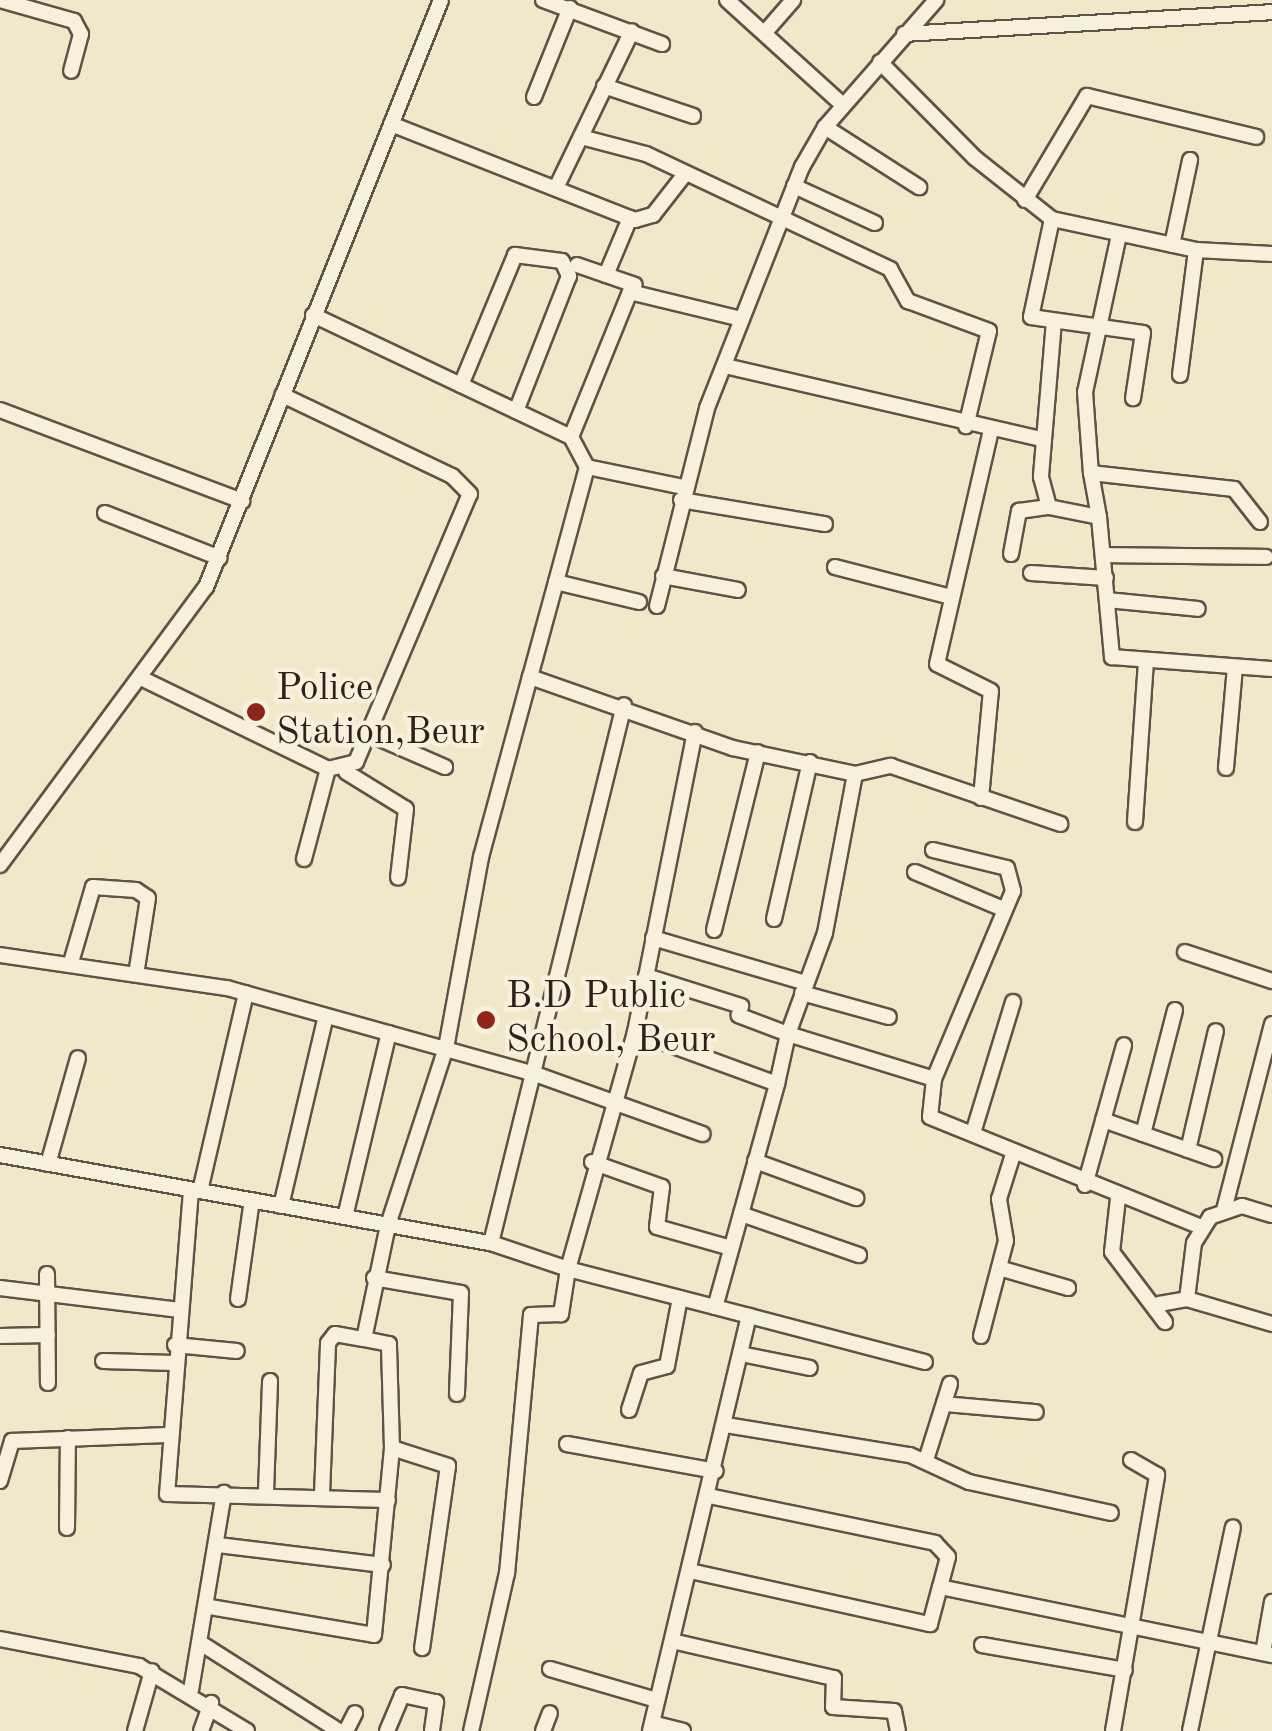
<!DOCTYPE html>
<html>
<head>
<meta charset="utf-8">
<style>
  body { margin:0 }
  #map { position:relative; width:1272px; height:1731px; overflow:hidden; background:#f1e8c9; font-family:"Old Standard TT",serif }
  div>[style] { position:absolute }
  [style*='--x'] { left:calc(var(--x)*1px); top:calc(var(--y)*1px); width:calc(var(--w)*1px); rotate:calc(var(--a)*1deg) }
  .roads { filter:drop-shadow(2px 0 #5f5246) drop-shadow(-2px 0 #5f5246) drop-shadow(0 2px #5f5246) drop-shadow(0 -2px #5f5246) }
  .minor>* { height:14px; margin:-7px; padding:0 7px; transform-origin:7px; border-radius:7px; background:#f6f0dc }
  .dots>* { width:28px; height:28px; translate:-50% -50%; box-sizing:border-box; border:5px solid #f6f0dc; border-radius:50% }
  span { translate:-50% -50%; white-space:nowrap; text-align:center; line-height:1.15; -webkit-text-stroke:9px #f6f0dc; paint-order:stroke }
  .poi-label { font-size:38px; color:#2e201a }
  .left { translate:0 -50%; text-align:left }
</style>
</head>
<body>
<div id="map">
  <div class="roads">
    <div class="minor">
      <i style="--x:0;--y:0;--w:77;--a:15.8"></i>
      <i style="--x:74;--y:21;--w:15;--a:62"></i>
      <i style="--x:81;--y:34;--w:38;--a:105"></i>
      <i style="--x:543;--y:0;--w:127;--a:20.3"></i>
      <i style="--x:727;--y:0;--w:156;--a:42.2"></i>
      <i style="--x:767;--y:30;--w:40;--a:-49"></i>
      <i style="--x:904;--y:34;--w:369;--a:-3.4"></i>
      <i style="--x:880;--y:62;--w:135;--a:45.3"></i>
      <i style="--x:975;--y:158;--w:98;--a:38.4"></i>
      <i style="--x:1052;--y:219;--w:147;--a:12.1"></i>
      <i style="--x:1196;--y:250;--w:76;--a:3"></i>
      <i style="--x:604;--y:86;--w:94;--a:18.6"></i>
      <i style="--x:534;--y:97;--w:96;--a:-68"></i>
      <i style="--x:391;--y:124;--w:262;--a:21.5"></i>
      <i style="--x:635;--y:220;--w:19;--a:-16"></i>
      <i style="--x:653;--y:215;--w:52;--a:-52"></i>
      <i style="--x:825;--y:127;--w:112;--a:32.6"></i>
      <i style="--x:581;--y:137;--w:67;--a:14.7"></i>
      <i style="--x:646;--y:154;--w:270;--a:25.2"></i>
      <i style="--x:890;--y:269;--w:37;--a:61"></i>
      <i style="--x:908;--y:301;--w:86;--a:20.3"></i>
      <i style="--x:989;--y:331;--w:98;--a:103.6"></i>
      <i style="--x:794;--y:186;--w:89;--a:24.6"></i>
      <i style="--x:556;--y:188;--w:174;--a:-64.2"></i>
      <i style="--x:1025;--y:200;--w:121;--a:-59.2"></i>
      <i style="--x:1087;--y:96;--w:174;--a:13.6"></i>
      <i style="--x:1052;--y:219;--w:100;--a:102.1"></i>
      <i style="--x:1031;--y:317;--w:113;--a:8.1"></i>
      <i style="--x:1143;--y:333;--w:66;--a:98.7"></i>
      <i style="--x:1119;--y:235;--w:161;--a:102.2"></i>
      <i style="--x:1085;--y:392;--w:81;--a:85.8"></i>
      <i style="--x:1091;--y:473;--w:144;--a:6.4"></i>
      <i style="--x:1234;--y:489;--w:42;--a:51.8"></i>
      <i style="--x:1172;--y:245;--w:87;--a:-78"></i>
      <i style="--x:577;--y:265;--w:61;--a:19"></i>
      <i style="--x:606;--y:275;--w:62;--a:-67.2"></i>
      <i style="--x:313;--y:315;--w:285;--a:25.3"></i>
      <i style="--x:571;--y:437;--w:34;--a:62"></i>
      <i style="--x:1054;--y:321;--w:157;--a:94.8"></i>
      <i style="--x:1041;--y:477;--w:31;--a:75"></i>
      <i style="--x:1049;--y:507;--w:51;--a:11.3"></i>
      <i style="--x:1099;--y:517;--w:141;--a:84.7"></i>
      <i style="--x:1112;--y:657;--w:160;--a:4.3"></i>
      <i style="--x:725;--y:366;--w:323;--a:13"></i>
      <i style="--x:1180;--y:375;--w:126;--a:-82.7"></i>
      <i style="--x:461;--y:385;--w:141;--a:-67.4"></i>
      <i style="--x:515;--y:255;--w:47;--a:7.3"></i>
      <i style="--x:562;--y:261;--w:17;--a:65"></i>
      <i style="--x:569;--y:276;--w:145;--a:111.4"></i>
      <i style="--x:0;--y:410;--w:259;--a:20.6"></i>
      <i style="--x:571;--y:437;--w:157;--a:-67.9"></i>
      <i style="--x:630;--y:292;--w:115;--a:13.6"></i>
      <i style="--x:1091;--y:473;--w:45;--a:79.7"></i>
      <i style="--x:681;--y:500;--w:146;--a:9.5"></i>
      <i style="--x:105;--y:513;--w:123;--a:21.4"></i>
      <i style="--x:1011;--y:554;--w:44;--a:-79.5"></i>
      <i style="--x:1019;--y:511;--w:30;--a:-8"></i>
      <i style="--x:1104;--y:555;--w:162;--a:0.7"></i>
      <i style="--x:835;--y:567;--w:120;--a:14.5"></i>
      <i style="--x:1031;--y:573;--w:75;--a:3.8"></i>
      <i style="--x:663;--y:576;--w:76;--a:10.6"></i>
      <i style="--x:556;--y:582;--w:119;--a:-74.9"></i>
      <i style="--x:587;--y:467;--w:99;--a:11.7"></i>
      <i style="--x:1107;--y:600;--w:91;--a:5.6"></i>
      <i style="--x:639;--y:602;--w:85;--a:-166.5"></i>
      <i style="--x:556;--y:582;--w:98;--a:105.3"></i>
      <i style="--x:530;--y:677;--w:215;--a:19.3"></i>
      <i style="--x:733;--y:748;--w:125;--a:12"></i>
      <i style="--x:855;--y:774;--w:162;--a:100.7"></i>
      <i style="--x:825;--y:933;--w:108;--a:110.1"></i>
      <i style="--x:788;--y:1034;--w:53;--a:-159.2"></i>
      <i style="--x:657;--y:606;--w:204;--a:-75.8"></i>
      <i style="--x:707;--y:408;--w:259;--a:-68.5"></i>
      <i style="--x:802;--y:167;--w:46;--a:-60.1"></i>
      <i style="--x:825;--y:127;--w:169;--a:-48.8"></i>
      <i style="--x:145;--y:680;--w:203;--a:25.9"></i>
      <i style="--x:328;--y:769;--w:29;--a:-14"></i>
      <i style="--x:356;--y:762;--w:291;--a:-67"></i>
      <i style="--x:470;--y:494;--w:25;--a:-135"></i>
      <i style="--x:452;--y:476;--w:188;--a:-154.5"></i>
      <i style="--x:369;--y:734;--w:83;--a:23.5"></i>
      <i style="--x:1226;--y:768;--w:101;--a:-84.9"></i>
      <i style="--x:346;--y:772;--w:70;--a:31.7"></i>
      <i style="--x:406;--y:809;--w:69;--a:96.6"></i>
      <i style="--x:855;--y:774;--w:37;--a:-13"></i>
      <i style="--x:891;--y:766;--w:179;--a:18.9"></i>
      <i style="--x:981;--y:798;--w:107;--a:-84.7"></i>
      <i style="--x:991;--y:691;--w:60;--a:-153.4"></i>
      <i style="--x:937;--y:664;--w:239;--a:-77"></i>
      <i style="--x:1135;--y:822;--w:160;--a:-86.1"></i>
      <i style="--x:933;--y:850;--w:76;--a:13.7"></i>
      <i style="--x:1007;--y:868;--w:24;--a:75"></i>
      <i style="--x:1013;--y:891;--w:204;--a:112.8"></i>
      <i style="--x:304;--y:859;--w:93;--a:-75.1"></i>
      <i style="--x:0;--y:865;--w:346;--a:-53.5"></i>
      <i style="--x:206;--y:587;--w:632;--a:-68.18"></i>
      <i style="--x:915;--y:872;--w:95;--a:22.8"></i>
      <i style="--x:774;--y:919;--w:161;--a:-77.1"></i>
      <i style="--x:714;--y:930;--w:183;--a:-76.1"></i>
      <i style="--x:653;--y:938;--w:159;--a:16.4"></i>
      <i style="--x:1185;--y:952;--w:92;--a:18.4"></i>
      <i style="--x:0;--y:955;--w:229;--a:8.3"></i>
      <i style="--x:227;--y:988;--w:320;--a:15.6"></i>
      <i style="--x:535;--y:1074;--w:178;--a:19.7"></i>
      <i style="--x:72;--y:959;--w:75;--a:-73.7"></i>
      <i style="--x:93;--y:887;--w:43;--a:4"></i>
      <i style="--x:136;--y:890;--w:14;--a:34"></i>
      <i style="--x:148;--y:898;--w:71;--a:98.9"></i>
      <i style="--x:646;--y:976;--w:100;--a:17.5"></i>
      <i style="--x:802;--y:993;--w:90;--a:15.4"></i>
      <i style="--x:635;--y:1032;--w:306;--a:-78.7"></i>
      <i style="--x:777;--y:1084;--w:51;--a:-77.6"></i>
      <i style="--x:788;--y:1034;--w:153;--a:17.1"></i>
      <i style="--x:934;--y:1079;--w:38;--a:96"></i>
      <i style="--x:930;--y:1117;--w:292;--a:22.1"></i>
      <i style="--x:1103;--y:1120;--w:118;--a:19.4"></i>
      <i style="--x:973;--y:1133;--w:137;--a:-73"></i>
      <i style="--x:1143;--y:1134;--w:128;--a:-75.5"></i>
      <i style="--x:1188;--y:1150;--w:122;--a:-76.8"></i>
      <i style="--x:0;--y:1155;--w:499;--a:10.2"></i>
      <i style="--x:491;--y:1243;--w:81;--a:18.7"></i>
      <i style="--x:568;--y:1269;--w:46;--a:98.8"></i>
      <i style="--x:561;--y:1314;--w:30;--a:178"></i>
      <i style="--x:531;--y:1315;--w:259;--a:95.3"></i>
      <i style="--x:507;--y:1573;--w:162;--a:102.8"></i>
      <i style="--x:755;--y:1161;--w:108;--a:20.1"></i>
      <i style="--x:592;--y:1162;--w:74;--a:19.7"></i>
      <i style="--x:662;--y:1187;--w:40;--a:97.1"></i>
      <i style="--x:657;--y:1227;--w:77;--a:15.8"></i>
      <i style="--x:48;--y:1164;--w:110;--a:-74.2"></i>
      <i style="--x:1085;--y:1185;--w:145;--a:-74.4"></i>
      <i style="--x:191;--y:1190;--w:305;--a:94.5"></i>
      <i style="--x:167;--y:1494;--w:221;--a:1.6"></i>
      <i style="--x:200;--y:1191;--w:203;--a:-76.9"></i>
      <i style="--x:1118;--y:1198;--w:54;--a:96.3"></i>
      <i style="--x:1112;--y:1252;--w:88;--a:52.9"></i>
      <i style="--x:281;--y:1206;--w:195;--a:-76.7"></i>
      <i style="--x:1224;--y:1210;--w:192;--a:-75.5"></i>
      <i style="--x:741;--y:1214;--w:125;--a:19.2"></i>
      <i style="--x:345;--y:1217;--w:189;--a:-76.6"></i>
      <i style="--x:491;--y:1243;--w:554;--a:-76.11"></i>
      <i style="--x:999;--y:1268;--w:72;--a:16.2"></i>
      <i style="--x:47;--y:1274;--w:109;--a:89.5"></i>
      <i style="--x:374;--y:1278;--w:88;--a:9.8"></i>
      <i style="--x:461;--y:1293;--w:101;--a:92.3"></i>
      <i style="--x:0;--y:1288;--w:179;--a:7"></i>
      <i style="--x:238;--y:1299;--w:100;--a:-82"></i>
      <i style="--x:1187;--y:1299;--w:56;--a:-82.9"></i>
      <i style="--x:1194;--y:1243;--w:31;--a:-58"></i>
      <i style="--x:1210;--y:1217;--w:34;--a:-19"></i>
      <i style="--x:1242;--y:1206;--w:31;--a:17"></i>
      <i style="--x:1159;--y:1304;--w:28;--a:-10"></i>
      <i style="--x:1187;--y:1299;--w:89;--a:16.4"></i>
      <i style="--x:715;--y:1307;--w:152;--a:-165.5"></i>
      <i style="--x:568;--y:1269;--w:246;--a:-74.2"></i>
      <i style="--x:635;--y:1032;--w:151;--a:20.1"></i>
      <i style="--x:777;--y:1084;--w:231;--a:105.5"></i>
      <i style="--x:715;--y:1307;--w:217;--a:14.7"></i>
      <i style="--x:0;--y:1336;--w:48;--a:-1.2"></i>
      <i style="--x:981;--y:1336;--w:98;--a:-75.3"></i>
      <i style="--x:1006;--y:1241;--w:43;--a:-99.5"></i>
      <i style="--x:999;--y:1199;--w:50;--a:-72.6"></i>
      <i style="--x:175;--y:1345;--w:62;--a:5.5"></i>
      <i style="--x:741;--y:1354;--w:70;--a:11.5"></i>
      <i style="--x:103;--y:1361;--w:71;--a:1.6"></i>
      <i style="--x:944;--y:1404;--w:92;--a:5"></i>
      <i style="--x:629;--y:1410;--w:39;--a:-72"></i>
      <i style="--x:641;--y:1373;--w:27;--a:-15"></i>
      <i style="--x:667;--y:1366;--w:69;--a:-79.2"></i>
      <i style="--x:726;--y:1425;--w:186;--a:9.3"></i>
      <i style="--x:910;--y:1455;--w:65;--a:24.6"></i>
      <i style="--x:969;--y:1482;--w:145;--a:12.3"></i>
      <i style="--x:567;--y:1444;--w:151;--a:10.3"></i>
      <i style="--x:392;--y:1448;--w:59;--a:17.8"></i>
      <i style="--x:448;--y:1466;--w:184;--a:98.1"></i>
      <i style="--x:926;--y:1460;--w:80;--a:-72.5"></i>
      <i style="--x:0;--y:1481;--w:42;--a:-73.3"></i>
      <i style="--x:12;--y:1441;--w:155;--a:-2.2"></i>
      <i style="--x:266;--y:1492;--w:111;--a:-87.9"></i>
      <i style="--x:322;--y:1494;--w:151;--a:-87.7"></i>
      <i style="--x:328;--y:1343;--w:11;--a:-52"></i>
      <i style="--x:335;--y:1334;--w:29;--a:10"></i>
      <i style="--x:709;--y:1496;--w:231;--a:11.7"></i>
      <i style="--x:935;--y:1543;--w:19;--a:47"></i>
      <i style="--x:948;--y:1557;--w:31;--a:105"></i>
      <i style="--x:67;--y:1528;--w:90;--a:-89.4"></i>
      <i style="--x:218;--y:1545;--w:166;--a:6.9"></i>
      <i style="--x:690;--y:1571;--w:246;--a:12.5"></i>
      <i style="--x:930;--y:1624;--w:38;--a:-75"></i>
      <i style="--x:940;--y:1587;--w:339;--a:11.6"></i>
      <i style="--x:210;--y:1607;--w:166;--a:9.7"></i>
      <i style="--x:374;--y:1635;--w:188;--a:-84.5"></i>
      <i style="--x:392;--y:1448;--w:104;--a:-91.7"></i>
      <i style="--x:389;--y:1344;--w:25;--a:-169"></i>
      <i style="--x:364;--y:1339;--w:116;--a:-78.1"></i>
      <i style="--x:388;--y:1225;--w:186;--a:-71.9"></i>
      <i style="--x:446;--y:1048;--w:194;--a:-79.6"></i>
      <i style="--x:481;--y:857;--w:187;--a:-74.8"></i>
      <i style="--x:0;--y:1639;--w:142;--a:11"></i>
      <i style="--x:139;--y:1666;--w:126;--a:31"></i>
      <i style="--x:672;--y:1641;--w:166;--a:12.9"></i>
      <i style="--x:834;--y:1678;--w:29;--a:92"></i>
      <i style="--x:833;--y:1707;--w:61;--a:3.8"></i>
      <i style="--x:894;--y:1711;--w:20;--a:79"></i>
      <i style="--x:202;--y:1644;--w:162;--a:32.4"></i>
      <i style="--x:982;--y:1645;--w:145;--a:9.9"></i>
      <i style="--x:1263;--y:1653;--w:52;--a:-80"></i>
      <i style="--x:550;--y:1669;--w:111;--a:16.2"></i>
      <i style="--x:191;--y:1690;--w:200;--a:-80.5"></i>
      <i style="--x:652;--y:1723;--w:32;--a:14"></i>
      <i style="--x:135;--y:1731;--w:62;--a:-74.2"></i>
      <i style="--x:201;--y:1731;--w:30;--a:-70"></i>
      <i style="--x:346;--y:1731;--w:20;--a:-63"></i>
      <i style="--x:387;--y:1731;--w:39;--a:-67"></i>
      <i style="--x:402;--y:1695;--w:35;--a:12"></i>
      <i style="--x:436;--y:1702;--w:29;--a:98"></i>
      <i style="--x:543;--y:1731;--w:19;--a:-69"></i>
      <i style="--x:650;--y:1731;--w:427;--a:-76.6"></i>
      <i style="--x:1113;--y:1731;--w:260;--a:-80.2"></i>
      <i style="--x:1157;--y:1475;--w:30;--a:-150"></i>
      <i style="--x:1190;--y:1731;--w:208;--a:-78.1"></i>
    </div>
  </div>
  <div class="dots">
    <i style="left:256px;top:712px;background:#8f2418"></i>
    <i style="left:486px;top:1020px;background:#8f2418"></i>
  </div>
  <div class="poi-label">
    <span class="left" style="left:276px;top:712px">Police<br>Station,Beur</span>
    <span class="left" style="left:506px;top:1020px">B.D Public<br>School, Beur</span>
  </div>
</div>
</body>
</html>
